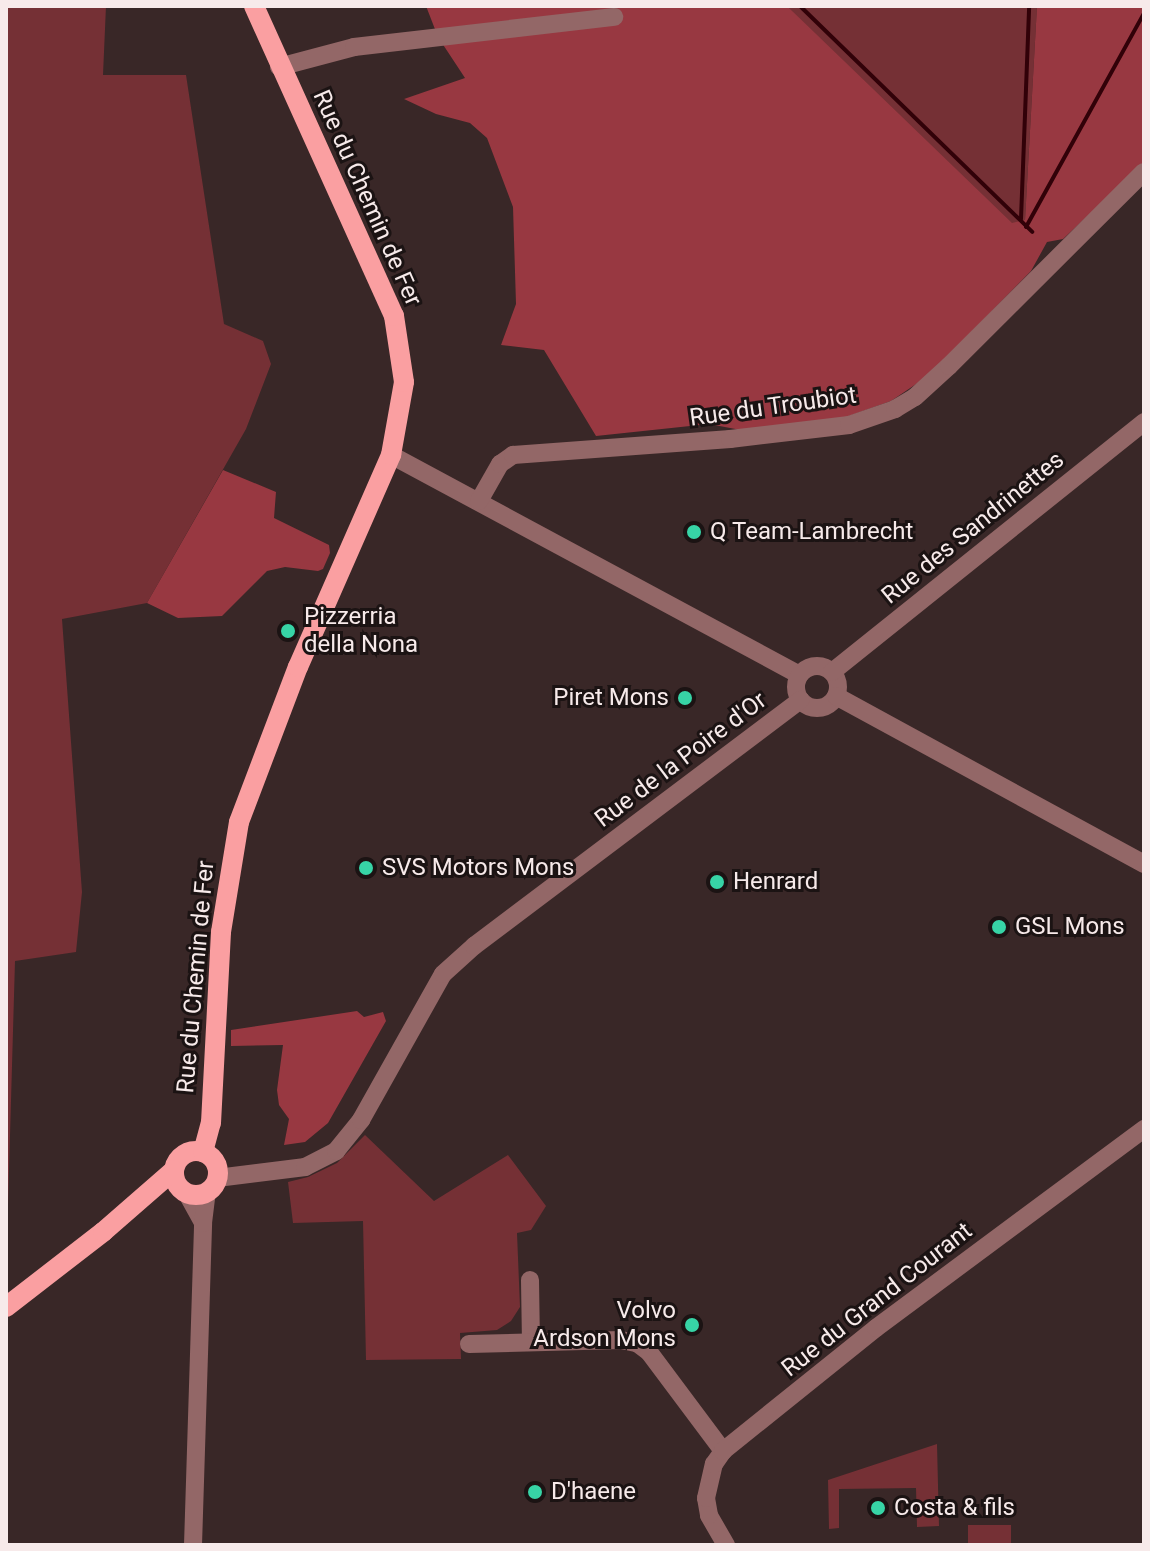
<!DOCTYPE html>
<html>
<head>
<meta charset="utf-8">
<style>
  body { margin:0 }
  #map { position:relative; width:1150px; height:1551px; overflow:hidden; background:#392727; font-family:Roboto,sans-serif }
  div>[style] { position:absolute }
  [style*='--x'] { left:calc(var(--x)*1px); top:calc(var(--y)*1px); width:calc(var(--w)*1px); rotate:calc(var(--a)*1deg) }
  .green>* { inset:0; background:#753035; transform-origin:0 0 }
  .forest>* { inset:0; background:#983841 }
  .stream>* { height:4px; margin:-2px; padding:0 2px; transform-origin:2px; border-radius:2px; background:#310108 }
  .minor>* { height:18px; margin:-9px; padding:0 9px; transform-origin:9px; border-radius:9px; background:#936767 }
  .minor>.ring { margin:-9px; padding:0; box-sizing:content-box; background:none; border:18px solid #936767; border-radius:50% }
  .major>* { height:20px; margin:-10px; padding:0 10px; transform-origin:10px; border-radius:10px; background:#fa9fa1 }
  .major>.ring { margin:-10px; padding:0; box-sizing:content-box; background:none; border:20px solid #fa9fa1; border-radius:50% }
  .dots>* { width:22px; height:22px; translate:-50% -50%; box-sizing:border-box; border:4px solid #1b1313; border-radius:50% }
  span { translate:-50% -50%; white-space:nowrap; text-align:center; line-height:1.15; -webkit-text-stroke:6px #1b1313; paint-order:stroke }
  .street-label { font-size:24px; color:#f7eaea }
  .poi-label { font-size:24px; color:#f7eaea }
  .left { translate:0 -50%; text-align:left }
  .right { translate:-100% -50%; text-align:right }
  .frame { position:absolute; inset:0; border:8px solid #f7eaea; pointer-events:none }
</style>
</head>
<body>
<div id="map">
  <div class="green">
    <i style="clip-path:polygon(6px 6px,106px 6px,103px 75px,186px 75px,224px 324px,263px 341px,271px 364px,246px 429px,147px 603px,62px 619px,82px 892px,76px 952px,15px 961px,6px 1276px)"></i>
    <i style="clip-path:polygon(787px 6px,1037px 6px,1025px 220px,1040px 235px,996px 228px)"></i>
    <i style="clip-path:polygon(365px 1135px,434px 1201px,508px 1155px,546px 1206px,531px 1230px,517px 1233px,520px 1307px,511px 1321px,497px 1330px,460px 1333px,461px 1359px,366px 1360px,363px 1221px,293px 1223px,288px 1182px,308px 1177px,337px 1163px)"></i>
    <i style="clip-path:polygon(937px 1444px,939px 1526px,917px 1527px,916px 1488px,839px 1489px,839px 1528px,829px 1529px,828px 1480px)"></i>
    <i style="left:1011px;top:1525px;width:20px;height:43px;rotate:90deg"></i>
  </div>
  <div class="forest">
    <i style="clip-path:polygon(426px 6px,787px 6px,1012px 223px,1025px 220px,1037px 6px,1144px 6px,1144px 163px,1063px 239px,1047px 242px,1031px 271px,928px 376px,891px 401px,846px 417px,746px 431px,709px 424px,596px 436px,544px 350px,501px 345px,516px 304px,513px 207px,487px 138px,470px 123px,436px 114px,404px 99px,465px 78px,438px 37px)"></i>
    <i style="clip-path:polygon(223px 470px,276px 492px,274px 518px,329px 545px,330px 553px,323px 569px,318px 571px,285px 567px,267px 571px,222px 616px,178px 618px,147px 603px)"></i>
    <i style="clip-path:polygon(357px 1011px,364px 1017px,383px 1012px,386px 1021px,328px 1123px,305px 1142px,284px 1145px,289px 1119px,279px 1105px,277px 1090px,283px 1045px,231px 1046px,231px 1030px)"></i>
  </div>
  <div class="stream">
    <i style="--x:800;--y:6;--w:324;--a:44.2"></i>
    <i style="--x:1021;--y:219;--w:213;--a:-87.8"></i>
    <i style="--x:1026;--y:227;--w:244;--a:-61.1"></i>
  </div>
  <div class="minor">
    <i style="--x:279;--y:67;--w:78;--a:-14.9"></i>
    <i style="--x:354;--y:47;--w:262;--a:-6.6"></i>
    <i style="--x:391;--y:455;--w:464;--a:28.3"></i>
    <i style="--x:479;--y:501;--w:43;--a:-60.4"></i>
    <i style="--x:500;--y:464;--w:16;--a:-35"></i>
    <i style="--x:513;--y:455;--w:218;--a:-4.2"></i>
    <i style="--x:730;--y:439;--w:120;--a:-6.7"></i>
    <i style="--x:849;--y:425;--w:49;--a:-19.2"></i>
    <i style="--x:895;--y:409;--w:23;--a:-31"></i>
    <i style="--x:915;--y:397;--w:46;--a:-42.4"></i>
    <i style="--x:949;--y:366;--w:275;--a:-44.9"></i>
    <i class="ring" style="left:796px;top:666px;width:24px;height:24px"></i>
    <i style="--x:832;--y:672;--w:400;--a:-38.7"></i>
    <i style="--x:836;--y:696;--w:351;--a:28.6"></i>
    <i style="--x:217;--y:1178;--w:89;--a:-7.1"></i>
    <i style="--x:305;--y:1167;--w:35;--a:-27"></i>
    <i style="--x:336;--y:1151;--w:40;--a:-51"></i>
    <i style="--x:361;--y:1120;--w:167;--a:-60.7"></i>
    <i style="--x:443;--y:974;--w:42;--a:-42.1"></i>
    <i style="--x:474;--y:946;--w:409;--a:-37"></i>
    <i style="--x:186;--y:1192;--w:35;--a:61"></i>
    <i style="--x:530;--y:1280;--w:62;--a:89.1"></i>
    <i style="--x:469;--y:1344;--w:152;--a:-1.5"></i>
    <i style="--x:621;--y:1340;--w:16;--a:11"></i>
    <i style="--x:637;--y:1343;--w:15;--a:37"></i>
    <i style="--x:649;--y:1352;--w:124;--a:53.2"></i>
    <i style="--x:193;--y:1545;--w:322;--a:-88.2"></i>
    <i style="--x:203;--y:1223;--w:32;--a:-83"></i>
    <i style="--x:726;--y:1545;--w:34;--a:-120"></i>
    <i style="--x:709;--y:1515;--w:17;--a:-100"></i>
    <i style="--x:706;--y:1498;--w:35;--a:-77"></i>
    <i style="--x:714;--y:1464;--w:16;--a:-55"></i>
    <i style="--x:723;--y:1451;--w:196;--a:-38.8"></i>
    <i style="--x:876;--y:1328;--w:334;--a:-36.6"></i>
  </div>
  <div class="major">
    <i class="ring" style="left:174px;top:1151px;width:24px;height:24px"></i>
    <i style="--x:203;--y:1152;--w:30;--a:-75"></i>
    <i style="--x:211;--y:1123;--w:191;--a:-87"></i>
    <i style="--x:221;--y:932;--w:111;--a:-80.7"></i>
    <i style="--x:239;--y:822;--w:166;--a:-69.2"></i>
    <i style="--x:298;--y:667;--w:232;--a:-66.3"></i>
    <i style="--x:391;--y:455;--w:74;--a:-79.9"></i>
    <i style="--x:404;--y:382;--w:67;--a:-98.6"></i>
    <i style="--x:394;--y:316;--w:340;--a:-114.3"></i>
    <i style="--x:6;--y:1307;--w:123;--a:-37.7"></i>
    <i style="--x:103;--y:1232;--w:94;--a:-41.1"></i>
  </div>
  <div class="dots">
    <i style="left:694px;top:532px;background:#37d4a6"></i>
    <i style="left:288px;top:631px;background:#37d4a6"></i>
    <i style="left:685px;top:698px;background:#37d4a6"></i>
    <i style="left:366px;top:868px;background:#37d4a6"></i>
    <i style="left:717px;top:882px;background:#37d4a6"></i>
    <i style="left:999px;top:927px;background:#37d4a6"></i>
    <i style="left:692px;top:1325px;background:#37d4a6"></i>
    <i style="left:535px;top:1492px;background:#37d4a6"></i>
    <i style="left:878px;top:1508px;background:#37d4a6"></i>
  </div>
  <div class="street-label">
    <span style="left:367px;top:198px;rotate:66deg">Rue du Chemin de Fer</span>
    <span style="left:773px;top:407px;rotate:-8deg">Rue du Troubiot</span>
    <span style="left:973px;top:528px;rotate:-39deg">Rue des Sandrinettes</span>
    <span style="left:681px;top:760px;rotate:-37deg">Rue de la Poire d'Or</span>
    <span style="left:196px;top:977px;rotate:-85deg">Rue du Chemin de Fer</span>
    <span style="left:877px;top:1300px;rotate:-38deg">Rue du Grand Courant</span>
  </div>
  <div class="poi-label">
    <span class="left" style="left:710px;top:532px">Q Team-Lambrecht</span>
    <span class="left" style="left:304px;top:631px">Pizzerria<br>della Nona</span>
    <span class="right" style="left:669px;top:698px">Piret Mons</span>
    <span class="left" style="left:382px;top:868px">SVS Motors Mons</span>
    <span class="left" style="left:733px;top:882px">Henrard</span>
    <span class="left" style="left:1015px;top:927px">GSL Mons</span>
    <span class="right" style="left:676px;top:1325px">Volvo<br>Ardson Mons</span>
    <span class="left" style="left:551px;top:1492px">D'haene</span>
    <span class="left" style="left:894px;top:1508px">Costa &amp; fils</span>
  </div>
  <div class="frame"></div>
</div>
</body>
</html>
